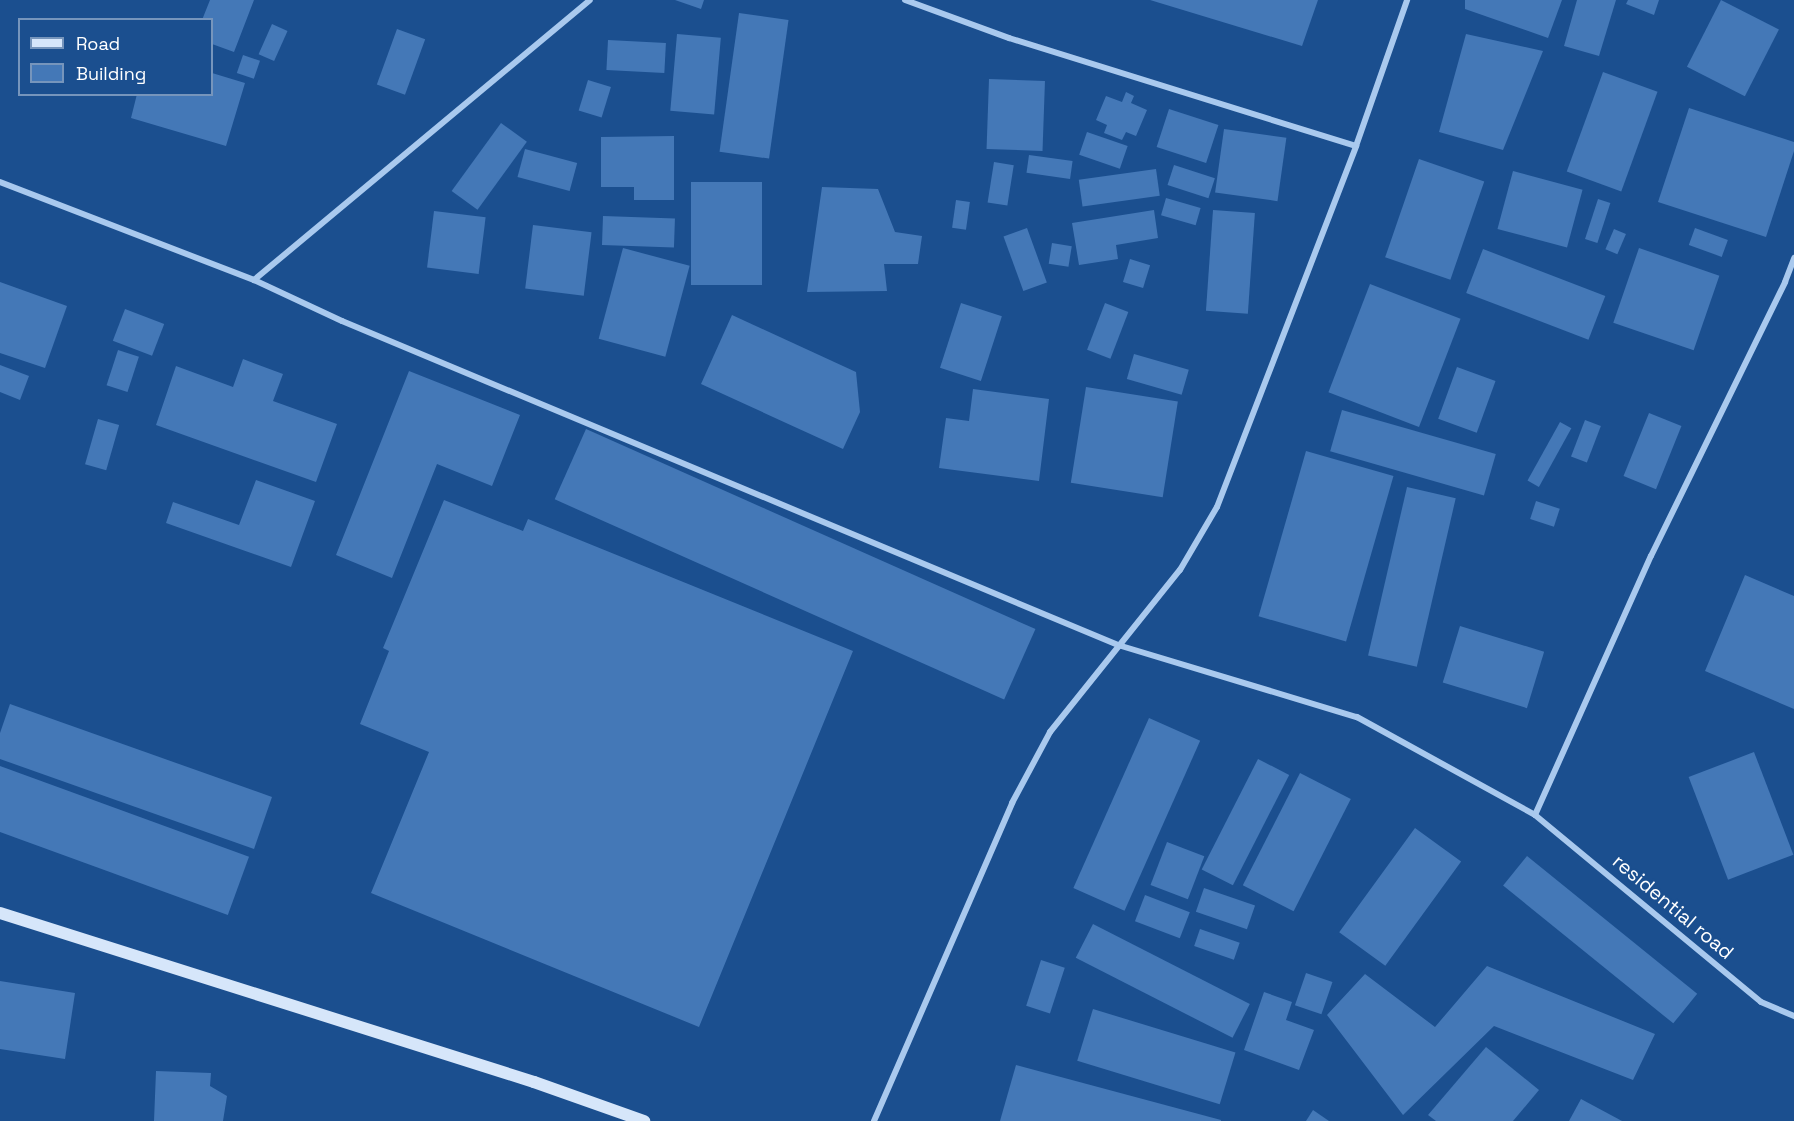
<!DOCTYPE html>
<html>
<head>
<meta charset="utf-8">
<style>
  body { margin:0 }
  #map { position:relative; width:1794px; height:1121px; overflow:hidden; background:#1b4f8f; font-family:"Space Grotesk",sans-serif }
  div>[style] { position:absolute }
  [style*='--x'] { left:calc(var(--x)*1px); top:calc(var(--y)*1px); width:calc(var(--w)*1px); rotate:calc(var(--a)*1deg) }
  .building>* { inset:0; background:#4478b7; transform-origin:0 0 }
  .minor>* { height:6px; margin:-3px; padding:0 3px; transform-origin:3px; border-radius:3px; background:#a9c9ee }
  .secondary>* { height:12px; margin:-6px; padding:0 6px; transform-origin:6px; border-radius:6px; background:#d6e6fa }
  span { translate:-50% -50%; white-space:nowrap; text-align:center; line-height:1.15; -webkit-text-stroke:4.5px #1b4f8f; paint-order:stroke }
  .street-label { font-size:20px; color:#fff }
  .legend { position:absolute; left:18px; top:18px; width:195px; height:78px; box-sizing:border-box; background:#1b4f8f; border:2px solid #7695bc; margin:0; padding:8px 10px; list-style:none; font-size:18px; color:#fff }
  .legend li { display:flex; align-items:center; gap:12px; height:30px }
  .legend b { width:30px; border:2px solid #7695bc }
</style>
</head>
<body>
<div id="map">
  <div class="building">
    <i style="clip-path:polygon(210px 0,254px 0,234px 52px,212px 44px,212px 20px,202px 20px)"></i>
    <i style="clip-path:polygon(675px 0,704px 0,701px 9px)"></i>
    <i style="clip-path:polygon(1150px 0,1318px 0,1302px 46px)"></i>
    <i style="clip-path:polygon(1465px 0,1562px 0,1548px 38px,1465px 9px)"></i>
    <i style="clip-path:polygon(1577px 0,1616px 0,1599px 56px,1564px 46px)"></i>
    <i style="clip-path:polygon(1628px 0,1659px 0,1654px 15px,1626px 4px)"></i>
    <i style="left:1721px;top:0;width:65px;height:75px;rotate:27deg"></i>
    <i style="left:739px;top:13px;width:50px;height:140px;rotate:8deg"></i>
    <i style="left:272px;top:24px;width:17px;height:33px;rotate:24deg"></i>
    <i style="left:397px;top:29px;width:30px;height:59px;rotate:20deg"></i>
    <i style="left:677px;top:34px;width:44px;height:77px;rotate:5deg"></i>
    <i style="clip-path:polygon(1466px 34px,1543px 51px,1503px 150px,1439px 132px)"></i>
    <i style="left:608px;top:40px;width:58px;height:30px;rotate:3deg"></i>
    <i style="left:243px;top:55px;width:18px;height:19px;rotate:19deg"></i>
    <i style="left:1603px;top:72px;width:58px;height:106px;rotate:20deg"></i>
    <i style="clip-path:polygon(212px 73px,245px 83px,226px 146px,131px 118px,137px 94px,212px 94px)"></i>
    <i style="left:989px;top:79px;width:56px;height:70px;rotate:2deg"></i>
    <i style="left:588px;top:80px;width:24px;height:32px;rotate:17deg"></i>
    <i style="clip-path:polygon(1126px 92px,1134px 96px,1131px 103px,1147px 110px,1136px 136px,1126px 132px,1122px 140px,1104px 133px,1107px 125px,1096px 120px,1106px 96px,1122px 102px)"></i>
    <i style="clip-path:polygon(1689px 108px,1794px 142px,1794px 151px,1766px 237px,1658px 202px)"></i>
    <i style="left:1169px;top:109px;width:52px;height:40px;rotate:18deg"></i>
    <i style="left:501px;top:123px;width:32px;height:84px;rotate:36deg"></i>
    <i style="left:1224px;top:129px;width:63px;height:64px;rotate:8deg"></i>
    <i style="left:1087px;top:132px;width:43px;height:24px;rotate:19deg"></i>
    <i style="clip-path:polygon(674px 136px,674px 200px,634px 200px,634px 187px,601px 187px,601px 137px)"></i>
    <i style="left:525px;top:149px;width:54px;height:29px;rotate:15deg"></i>
    <i style="left:1029px;top:155px;width:44px;height:18px;rotate:8deg"></i>
    <i style="left:1419px;top:159px;width:69px;height:104px;rotate:19deg"></i>
    <i style="left:994px;top:162px;width:20px;height:41px;rotate:9deg"></i>
    <i style="left:1174px;top:165px;width:43px;height:21px;rotate:18deg"></i>
    <i style="left:1156px;top:169px;width:27px;height:78px;rotate:82deg"></i>
    <i style="left:1513px;top:171px;width:72px;height:60px;rotate:15deg"></i>
    <i style="left:762px;top:182px;width:103px;height:71px;rotate:90deg"></i>
    <i style="clip-path:polygon(822px 187px,878px 189px,895px 232px,922px 236px,918px 264px,884px 264px,887px 291px,807px 292px)"></i>
    <i style="left:1166px;top:198px;width:36px;height:18px;rotate:16deg"></i>
    <i style="left:1598px;top:199px;width:13px;height:42px;rotate:18deg"></i>
    <i style="left:956px;top:200px;width:14px;height:28px;rotate:8deg"></i>
    <i style="clip-path:polygon(1154px 210px,1158px 238px,1116px 245px,1118px 259px,1079px 265px,1072px 223px)"></i>
    <i style="left:1213px;top:210px;width:42px;height:101px;rotate:4deg"></i>
    <i style="left:434px;top:211px;width:52px;height:57px;rotate:7deg"></i>
    <i style="left:603px;top:216px;width:72px;height:29px;rotate:2deg"></i>
    <i style="left:533px;top:225px;width:59px;height:64px;rotate:7deg"></i>
    <i style="left:1027px;top:228px;width:58px;height:25px;rotate:70deg"></i>
    <i style="left:1695px;top:228px;width:35px;height:18px;rotate:20deg"></i>
    <i style="left:1614px;top:229px;width:13px;height:22px;rotate:23deg"></i>
    <i style="left:1052px;top:243px;width:20px;height:21px;rotate:9deg"></i>
    <i style="left:623px;top:248px;width:69px;height:94px;rotate:15deg"></i>
    <i style="left:1639px;top:248px;width:85px;height:79px;rotate:19deg"></i>
    <i style="left:1483px;top:249px;width:131px;height:47px;rotate:21deg"></i>
    <i style="left:1130px;top:259px;width:21px;height:24px;rotate:17deg"></i>
    <i style="clip-path:polygon(0 282px,67px 306px,45px 368px,0 353px)"></i>
    <i style="left:1370px;top:284px;width:97px;height:116px;rotate:21deg"></i>
    <i style="left:961px;top:303px;width:43px;height:68px;rotate:18deg"></i>
    <i style="left:1105px;top:303px;width:25px;height:50px;rotate:21deg"></i>
    <i style="left:125px;top:309px;width:42px;height:34px;rotate:21deg"></i>
    <i style="clip-path:polygon(732px 315px,856px 372px,860px 412px,843px 449px,701px 384px)"></i>
    <i style="left:118px;top:350px;width:22px;height:37px;rotate:18deg"></i>
    <i style="left:1134px;top:354px;width:57px;height:26px;rotate:16deg"></i>
    <i style="clip-path:polygon(243px 359px,283px 374px,273px 401px,337px 424px,316px 482px,156px 425px,176px 366px,233px 387px)"></i>
    <i style="clip-path:polygon(0 365px,29px 376px,20px 400px,0 392px)"></i>
    <i style="left:1457px;top:367px;width:41px;height:55px;rotate:20deg"></i>
    <i style="clip-path:polygon(409px 371px,520px 415px,492px 486px,437px 464px,392px 578px,336px 555px)"></i>
    <i style="left:1086px;top:387px;width:93px;height:97px;rotate:9deg"></i>
    <i style="clip-path:polygon(973px 389px,1049px 399px,1039px 481px,939px 468px,946px 418px,969px 421px)"></i>
    <i style="left:1342px;top:410px;width:160px;height:43px;rotate:16deg"></i>
    <i style="left:1649px;top:413px;width:35px;height:68px;rotate:22deg"></i>
    <i style="left:98px;top:419px;width:22px;height:47px;rotate:16deg"></i>
    <i style="left:1585px;top:420px;width:17px;height:39px;rotate:21deg"></i>
    <i style="left:1560px;top:422px;width:13px;height:67px;rotate:29deg"></i>
    <i style="left:586px;top:429px;width:492px;height:77px;rotate:24deg"></i>
    <i style="left:1306px;top:451px;width:91px;height:172px;rotate:16deg"></i>
    <i style="clip-path:polygon(256px 480px,315px 501px,291px 567px,166px 523px,173px 502px,239px 525px)"></i>
    <i style="left:1407px;top:487px;width:50px;height:173px;rotate:13deg"></i>
    <i style="clip-path:polygon(444px 500px,523px 531px,528px 519px,853px 651px,699px 1027px,371px 893px,429px 752px,360px 724px,389px 651px,383px 648px)"></i>
    <i style="left:1536px;top:501px;width:25px;height:19px;rotate:18deg"></i>
    <i style="clip-path:polygon(1745px 575px,1794px 596px,1794px 709px,1705px 671px)"></i>
    <i style="left:1460px;top:626px;width:88px;height:59px;rotate:17deg"></i>
    <i style="clip-path:polygon(10px 704px,272px 797px,254px 849px,0 759px,0 733px)"></i>
    <i style="left:1149px;top:718px;width:56px;height:186px;rotate:24deg"></i>
    <i style="left:1754px;top:752px;width:110px;height:70px;rotate:69deg"></i>
    <i style="left:1258px;top:759px;width:35px;height:124px;rotate:27deg"></i>
    <i style="left:0;top:766px;width:265px;height:62px;rotate:20deg"></i>
    <i style="left:1300px;top:773px;width:57px;height:126px;rotate:27deg"></i>
    <i style="left:1415px;top:828px;width:57px;height:129px;rotate:36deg"></i>
    <i style="left:1167px;top:842px;width:40px;height:46px;rotate:21deg"></i>
    <i style="left:1527px;top:856px;width:219px;height:38px;rotate:39deg"></i>
    <i style="left:1204px;top:888px;width:54px;height:25px;rotate:19deg"></i>
    <i style="left:1145px;top:895px;width:48px;height:28px;rotate:21deg"></i>
    <i style="left:1093px;top:924px;width:176px;height:38px;rotate:27deg"></i>
    <i style="left:1200px;top:929px;width:42px;height:18px;rotate:19deg"></i>
    <i style="left:1041px;top:960px;width:25px;height:48px;rotate:18deg"></i>
    <i style="clip-path:polygon(1487px 966px,1655px 1034px,1633px 1080px,1494px 1026px,1403px 1115px,1327px 1015px,1365px 974px,1435px 1027px)"></i>
    <i style="left:1306px;top:973px;width:28px;height:34px;rotate:19deg"></i>
    <i style="clip-path:polygon(0 981px,75px 993px,65px 1059px,0 1049px)"></i>
    <i style="clip-path:polygon(1264px 992px,1292px 1002px,1286px 1020px,1314px 1030px,1299px 1070px,1244px 1050px)"></i>
    <i style="left:1093px;top:1009px;width:149px;height:54px;rotate:17deg"></i>
    <i style="clip-path:polygon(1486px 1047px,1539px 1090px,1513px 1121px,1436px 1121px,1428px 1115px)"></i>
    <i style="clip-path:polygon(1016px 1065px,1221px 1120px,1221px 1121px,1000px 1121px)"></i>
    <i style="clip-path:polygon(156px 1071px,211px 1073px,210px 1086px,227px 1096px,223px 1121px,154px 1121px)"></i>
    <i style="clip-path:polygon(1581px 1099px,1622px 1121px,1569px 1121px)"></i>
    <i style="clip-path:polygon(1313px 1110px,1329px 1121px,1306px 1121px)"></i>
  </div>
  <div class="minor">
    <i style="--x:905;--y:0;--w:111;--a:20.1"></i>
    <i style="--x:1009;--y:38;--w:363;--a:17.3"></i>
    <i style="--x:0;--y:182;--w:272;--a:21.1"></i>
    <i style="--x:254;--y:280;--w:97;--a:25"></i>
    <i style="--x:342;--y:321;--w:841;--a:22.66"></i>
    <i style="--x:1118;--y:645;--w:250;--a:16.8"></i>
    <i style="--x:1357;--y:717;--w:203;--a:28.8"></i>
    <i style="--x:1535;--y:815;--w:284;--a:-65.9"></i>
    <i style="--x:1651;--y:556;--w:305;--a:-63.9"></i>
    <i style="--x:1785;--y:282;--w:26;--a:-69"></i>
    <i style="--x:254;--y:280;--w:437;--a:-39.8"></i>
    <i style="--x:1535;--y:815;--w:293;--a:39.6"></i>
    <i style="--x:1761;--y:1002;--w:36;--a:23"></i>
    <i style="--x:874;--y:1121;--w:347;--a:-66.5"></i>
    <i style="--x:1012;--y:803;--w:81;--a:-61.8"></i>
    <i style="--x:1050;--y:732;--w:208;--a:-51.3"></i>
    <i style="--x:1180;--y:570;--w:73;--a:-59.6"></i>
    <i style="--x:1217;--y:507;--w:387;--a:-68.9"></i>
    <i style="--x:1356;--y:146;--w:155;--a:-70.7"></i>
  </div>
  <div class="secondary">
    <i style="--x:0;--y:913;--w:560;--a:17.56"></i>
    <i style="--x:534;--y:1082;--w:117;--a:19.5"></i>
  </div>
  <div class="street-label">
    <span style="left:1673px;top:907px;rotate:40deg">residential road</span>
  </div>
  <ul class="legend">
  <li><b style="height:8px;background:#d6e6fa"></b>Road</li>
  <li><b style="height:16px;background:#4478b7"></b>Building</li>
  </ul>
</div>
</body>
</html>
